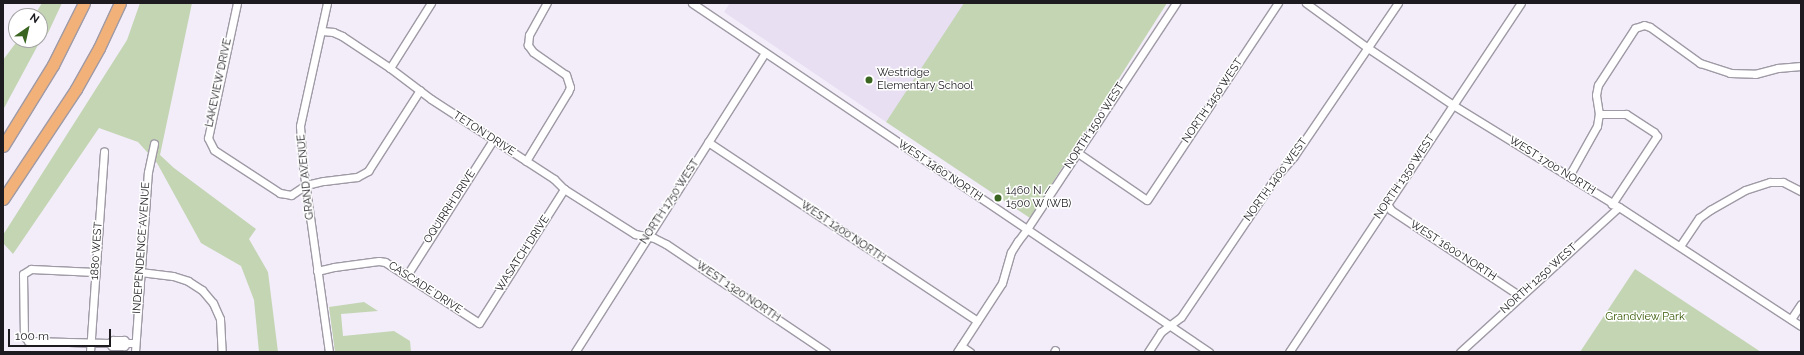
<!DOCTYPE html>
<html>
<head>
<meta charset="utf-8">
<style>
  body { margin:0 }
  #map { position:relative; width:1804px; height:355px; overflow:hidden; background:#f3edfa; font-family:Raleway,sans-serif }
  div>[style] { position:absolute }
  [style*='--x'] { left:calc(var(--x)*1px); top:calc(var(--y)*1px); width:calc(var(--w)*1px); rotate:calc(var(--a)*1deg) }
  .built>* { inset:0; background:#e8dff3 }
  .green>* { inset:0; background:#c3d5b3 }
  .roads { filter:drop-shadow(1px 0 #9f9aa5) drop-shadow(-1px 0 #9f9aa5) drop-shadow(0 1px #9f9aa5) drop-shadow(0 -1px #9f9aa5) }
  .minor>* { height:7px; margin:-3.5px; padding:0 3.5px; transform-origin:3.5px; border-radius:3.5px; background:#fff }
  .highway>* { height:11px; margin:-5.5px; padding:0 5.5px; transform-origin:5.5px; border-radius:5.5px; background:#f2b179 }
  .dots>* { width:11px; height:11px; translate:-50% -50%; box-sizing:border-box; border:2px solid #fff; border-radius:50% }
  span { translate:-50% -50%; white-space:nowrap; text-align:center; line-height:1.15; -webkit-text-stroke:3px #fff; paint-order:stroke }
  .poi-label { font-size:11px; color:#1d1b20 }
  .left { translate:0 -50%; text-align:left }
  .street-label { font-size:11px; color:#1d1b20 }
  .park-label { font-size:11px; color:#345600 }
  .frame { position:absolute; inset:0; border:4px solid #1d1b20; pointer-events:none }
  .north { position:absolute; left:8px; top:8px; width:40px; height:40px; box-sizing:border-box; background:#fff; border:1px solid #a5a4a6; border-radius:50%; rotate:34deg; font-size:11px; font-weight:700; line-height:16px; text-align:center; color:#1d1b20 }
  .north::after { content:''; display:block; margin:auto; width:14px; height:18px; background:#3a6521; clip-path:polygon(50% 0,100% 100%,50% 72%,0 100%) }
  .scale { position:absolute; left:8px; top:329px; width:103px; height:18px; box-sizing:border-box; border:2px solid #1d1b20; border-top:0; padding-left:5px; font-size:12px; line-height:14px; white-space:nowrap; color:#1d1b20; -webkit-text-stroke:3px #fff; paint-order:stroke }
</style>
</head>
<body>
<div id="map">
  <div class="built">
    <i style="clip-path:polygon(730px 3px,965px 3px,886px 122px,724px 12px)"></i>
  </div>
  <div class="green">
    <i style="clip-path:polygon(42px 3px,62px 3px,48px 33px,38px 45px,3px 110px,3px 60px,18px 40px,40px 40px,40px 16px,34px 16px)"></i>
    <i style="clip-path:polygon(140px 3px,192px 3px,160px 155px,174px 168px,256px 229px,249px 239px,268px 272px,278px 352px,259px 352px,254px 300px,241px 266px,201px 243px,157px 163px,138px 142px,99px 128px,13px 254px,3px 243px,3px 235px,127px 40px)"></i>
    <i style="clip-path:polygon(964px 3px,1167px 3px,1030px 218px,886px 122px)"></i>
    <i style="clip-path:polygon(1635px 269px,1761px 352px,1580px 352px)"></i>
    <i style="clip-path:polygon(364px 302px,378px 311px,341px 314px,343px 336px,394px 331px,410px 341px,411px 352px,335px 352px,329px 307px)"></i>
  </div>
  <div class="roads">
    <div class="minor">
      <i style="--x:237;--y:3;--w:138;--a:102.1"></i>
      <i style="--x:208;--y:138;--w:13;--a:63"></i>
      <i style="--x:214;--y:150;--w:79;--a:33.1"></i>
      <i style="--x:280;--y:193;--w:11;--a:10"></i>
      <i style="--x:291;--y:195;--w:18;--a:-34"></i>
      <i style="--x:306;--y:185;--w:18;--a:-13"></i>
      <i style="--x:324;--y:181;--w:33;--a:-7"></i>
      <i style="--x:357;--y:177;--w:13;--a:-29"></i>
      <i style="--x:368;--y:171;--w:96;--a:-57.3"></i>
      <i style="--x:327;--y:3;--w:126;--a:102.4"></i>
      <i style="--x:300;--y:126;--w:41;--a:85.8"></i>
      <i style="--x:303;--y:167;--w:187;--a:82"></i>
      <i style="--x:692;--y:3;--w:624;--a:34.02"></i>
      <i style="--x:1306;--y:3;--w:77;--a:36"></i>
      <i style="--x:1368;--y:48;--w:102;--a:33.8"></i>
      <i style="--x:1453;--y:105;--w:195;--a:31.6"></i>
      <i style="--x:1619;--y:207;--w:217;--a:33.2"></i>
      <i style="--x:322;--y:31;--w:11;--a:5"></i>
      <i style="--x:333;--y:32;--w:10;--a:24"></i>
      <i style="--x:342;--y:36;--w:58;--a:33.7"></i>
      <i style="--x:390;--y:68;--w:51;--a:37.1"></i>
      <i style="--x:431;--y:99;--w:147;--a:33"></i>
      <i style="--x:554;--y:179;--w:14;--a:45"></i>
      <i style="--x:564;--y:189;--w:84;--a:32.4"></i>
      <i style="--x:635;--y:234;--w:19;--a:12"></i>
      <i style="--x:654;--y:238;--w:13;--a:27"></i>
      <i style="--x:666;--y:244;--w:193;--a:34"></i>
      <i style="--x:390;--y:68;--w:77;--a:-57.8"></i>
      <i style="--x:1599;--y:114;--w:27;--a:0"></i>
      <i style="--x:1626;--y:114;--w:33;--a:33"></i>
      <i style="--x:1654;--y:132;--w:5;--a:53"></i>
      <i style="--x:1657;--y:136;--w:82;--a:123.5"></i>
      <i style="--x:708;--y:142;--w:323;--a:33.6"></i>
      <i style="--x:1078;--y:153;--w:83;--a:34.3"></i>
      <i style="--x:1147;--y:200;--w:237;--a:-56.4"></i>
      <i style="--x:526;--y:161;--w:81;--a:-58.7"></i>
      <i style="--x:568;--y:92;--w:5;--a:-68"></i>
      <i style="--x:570;--y:87;--w:13;--a:-108"></i>
      <i style="--x:566;--y:75;--w:40;--a:-145.1"></i>
      <i style="--x:533;--y:52;--w:9;--a:-126"></i>
      <i style="--x:528;--y:45;--w:10;--a:-84"></i>
      <i style="--x:529;--y:35;--w:37;--a:-61"></i>
      <i style="--x:1569;--y:176;--w:57;--a:-60.8"></i>
      <i style="--x:1597;--y:126;--w:12;--a:-81"></i>
      <i style="--x:1599;--y:114;--w:19;--a:-99"></i>
      <i style="--x:1596;--y:95;--w:10;--a:-79"></i>
      <i style="--x:1598;--y:85;--w:68;--a:-57"></i>
      <i style="--x:1635;--y:28;--w:9;--a:-18"></i>
      <i style="--x:1644;--y:25;--w:6;--a:18"></i>
      <i style="--x:1650;--y:27;--w:62;--a:35.8"></i>
      <i style="--x:1700;--y:63;--w:32;--a:18"></i>
      <i style="--x:1730;--y:73;--w:25;--a:2"></i>
      <i style="--x:1755;--y:74;--w:24;--a:-15"></i>
      <i style="--x:1778;--y:68;--w:23;--a:-5"></i>
      <i style="--x:1387;--y:204;--w:7;--a:56"></i>
      <i style="--x:1391;--y:210;--w:155;--a:33.7"></i>
      <i style="--x:1680;--y:246;--w:34;--a:-56"></i>
      <i style="--x:1699;--y:218;--w:14;--a:-36"></i>
      <i style="--x:1710;--y:210;--w:40;--a:-29.7"></i>
      <i style="--x:1745;--y:190;--w:26;--a:-18"></i>
      <i style="--x:1770;--y:182;--w:13;--a:0"></i>
      <i style="--x:1783;--y:182;--w:20;--a:27"></i>
      <i style="--x:317;--y:271;--w:17;--a:-13"></i>
      <i style="--x:334;--y:267;--w:45;--a:-7.6"></i>
      <i style="--x:379;--y:261;--w:6;--a:9"></i>
      <i style="--x:385;--y:262;--w:112;--a:33"></i>
      <i style="--x:479;--y:323;--w:159;--a:-57.6"></i>
      <i style="--x:95;--y:272;--w:64;--a:-177.3"></i>
      <i style="--x:31;--y:269;--w:9;--a:148"></i>
      <i style="--x:23;--y:274;--w:62;--a:89.1"></i>
      <i style="--x:24;--y:336;--w:6;--a:51"></i>
      <i style="--x:28;--y:341;--w:81;--a:1.4"></i>
      <i style="--x:109;--y:343;--w:4;--a:45"></i>
      <i style="--x:112;--y:346;--w:12;--a:0"></i>
      <i style="--x:124;--y:346;--w:4;--a:-45"></i>
      <i style="--x:127;--y:343;--w:8;--a:0"></i>
      <i style="--x:140;--y:272;--w:33;--a:7"></i>
      <i style="--x:173;--y:276;--w:16;--a:18"></i>
      <i style="--x:188;--y:281;--w:17;--a:33"></i>
      <i style="--x:202;--y:290;--w:17;--a:50"></i>
      <i style="--x:213;--y:303;--w:17;--a:66"></i>
      <i style="--x:220;--y:319;--w:33;--a:87"></i>
      <i style="--x:407;--y:275;--w:160;--a:-57.5"></i>
      <i style="--x:1791;--y:319;--w:18;--a:-56"></i>
      <i style="--x:109;--y:343;--w:5;--a:-37"></i>
      <i style="--x:113;--y:340;--w:11;--a:0"></i>
      <i style="--x:124;--y:340;--w:4;--a:45"></i>
      <i style="--x:961;--y:346;--w:11;--a:34"></i>
      <i style="--x:90;--y:352;--w:201;--a:-86"></i>
      <i style="--x:135;--y:352;--w:180;--a:-85.9"></i>
      <i style="--x:148;--y:172;--w:29;--a:-78"></i>
      <i style="--x:575;--y:352;--w:354;--a:-57.6"></i>
      <i style="--x:957;--y:352;--w:82;--a:-56.9"></i>
      <i style="--x:1002;--y:283;--w:32;--a:-74"></i>
      <i style="--x:1011;--y:252;--w:13;--a:-58"></i>
      <i style="--x:1018;--y:241;--w:15;--a:-53"></i>
      <i style="--x:1027;--y:229;--w:271;--a:-56.6"></i>
      <i style="--x:1054;--y:352;--w:2;--a:-63"></i>
      <i style="--x:1148;--y:352;--w:24;--a:-57"></i>
      <i style="--x:1161;--y:332;--w:25;--a:-37"></i>
      <i style="--x:1181;--y:317;--w:168;--a:-55.9"></i>
      <i style="--x:1275;--y:178;--w:29;--a:-49"></i>
      <i style="--x:1294;--y:156;--w:185;--a:-55.8"></i>
      <i style="--x:1289;--y:352;--w:419;--a:-56.4"></i>
      <i style="--x:1460;--y:352;--w:215;--a:-42.4"></i>
    </div>
    <div class="highway">
      <i style="--x:3;--y:146;--w:95;--a:-58.3"></i>
      <i style="--x:53;--y:65;--w:69;--a:-63.4"></i>
      <i style="--x:3;--y:199;--w:132;--a:-56.4"></i>
      <i style="--x:76;--y:89;--w:47;--a:-60.7"></i>
      <i style="--x:99;--y:48;--w:50;--a:-65"></i>
    </div>
  </div>
  <div class="dots">
    <i style="left:869px;top:80px;background:#3a6521"></i>
    <i style="left:998px;top:198px;background:#3a6521"></i>
  </div>
  <div class="poi-label">
    <span class="left" style="left:877px;top:80px">Westridge<br>Elementary School</span>
    <span class="left" style="left:1006px;top:198px">1460 N /<br>1500 W (WB)</span>
  </div>
  <div class="street-label">
    <span style="left:219px;top:83px;rotate:-78deg">LAKEVIEW DRIVE</span>
    <span style="left:1213px;top:101px;rotate:-56deg">NORTH 1450 WEST</span>
    <span style="left:1095px;top:126px;rotate:-57deg">NORTH 1500 WEST</span>
    <span style="left:484px;top:134px;rotate:33deg">TETON DRIVE</span>
    <span style="left:1552px;top:166px;rotate:32deg">WEST 1700 NORTH</span>
    <span style="left:940px;top:171px;rotate:34deg">WEST 1460 NORTH</span>
    <span style="left:306px;top:177px;rotate:-96deg">GRAND AVENUE</span>
    <span style="left:1405px;top:177px;rotate:-56deg">NORTH 1350 WEST</span>
    <span style="left:1276px;top:180px;rotate:-54deg">NORTH 1400 WEST</span>
    <span style="left:670px;top:202px;rotate:-57deg">NORTH 1750 WEST</span>
    <span style="left:450px;top:207px;rotate:-57deg">OQUIRRH DRIVE</span>
    <span style="left:843px;top:232px;rotate:34deg">WEST 1400 NORTH</span>
    <span style="left:142px;top:248px;rotate:-86deg">INDEPENDENCE AVENUE</span>
    <span style="left:97px;top:251px;rotate:-86deg">1880 WEST</span>
    <span style="left:1453px;top:251px;rotate:33deg">WEST 1600 NORTH</span>
    <span style="left:523px;top:254px;rotate:-57deg">WASATCH DRIVE</span>
    <span style="left:1539px;top:279px;rotate:-42deg">NORTH 1250 WEST</span>
    <span style="left:425px;top:288px;rotate:33deg">CASCADE DRIVE</span>
    <span style="left:738px;top:292px;rotate:34deg">WEST 1320 NORTH</span>
  </div>
  <div class="park-label">
    <span style="left:1645px;top:317px">Grandview Park</span>
  </div>
  <div class="frame"></div>
  <div class="north">N</div>
  <div class="scale">100 m</div>
</div>
</body>
</html>
